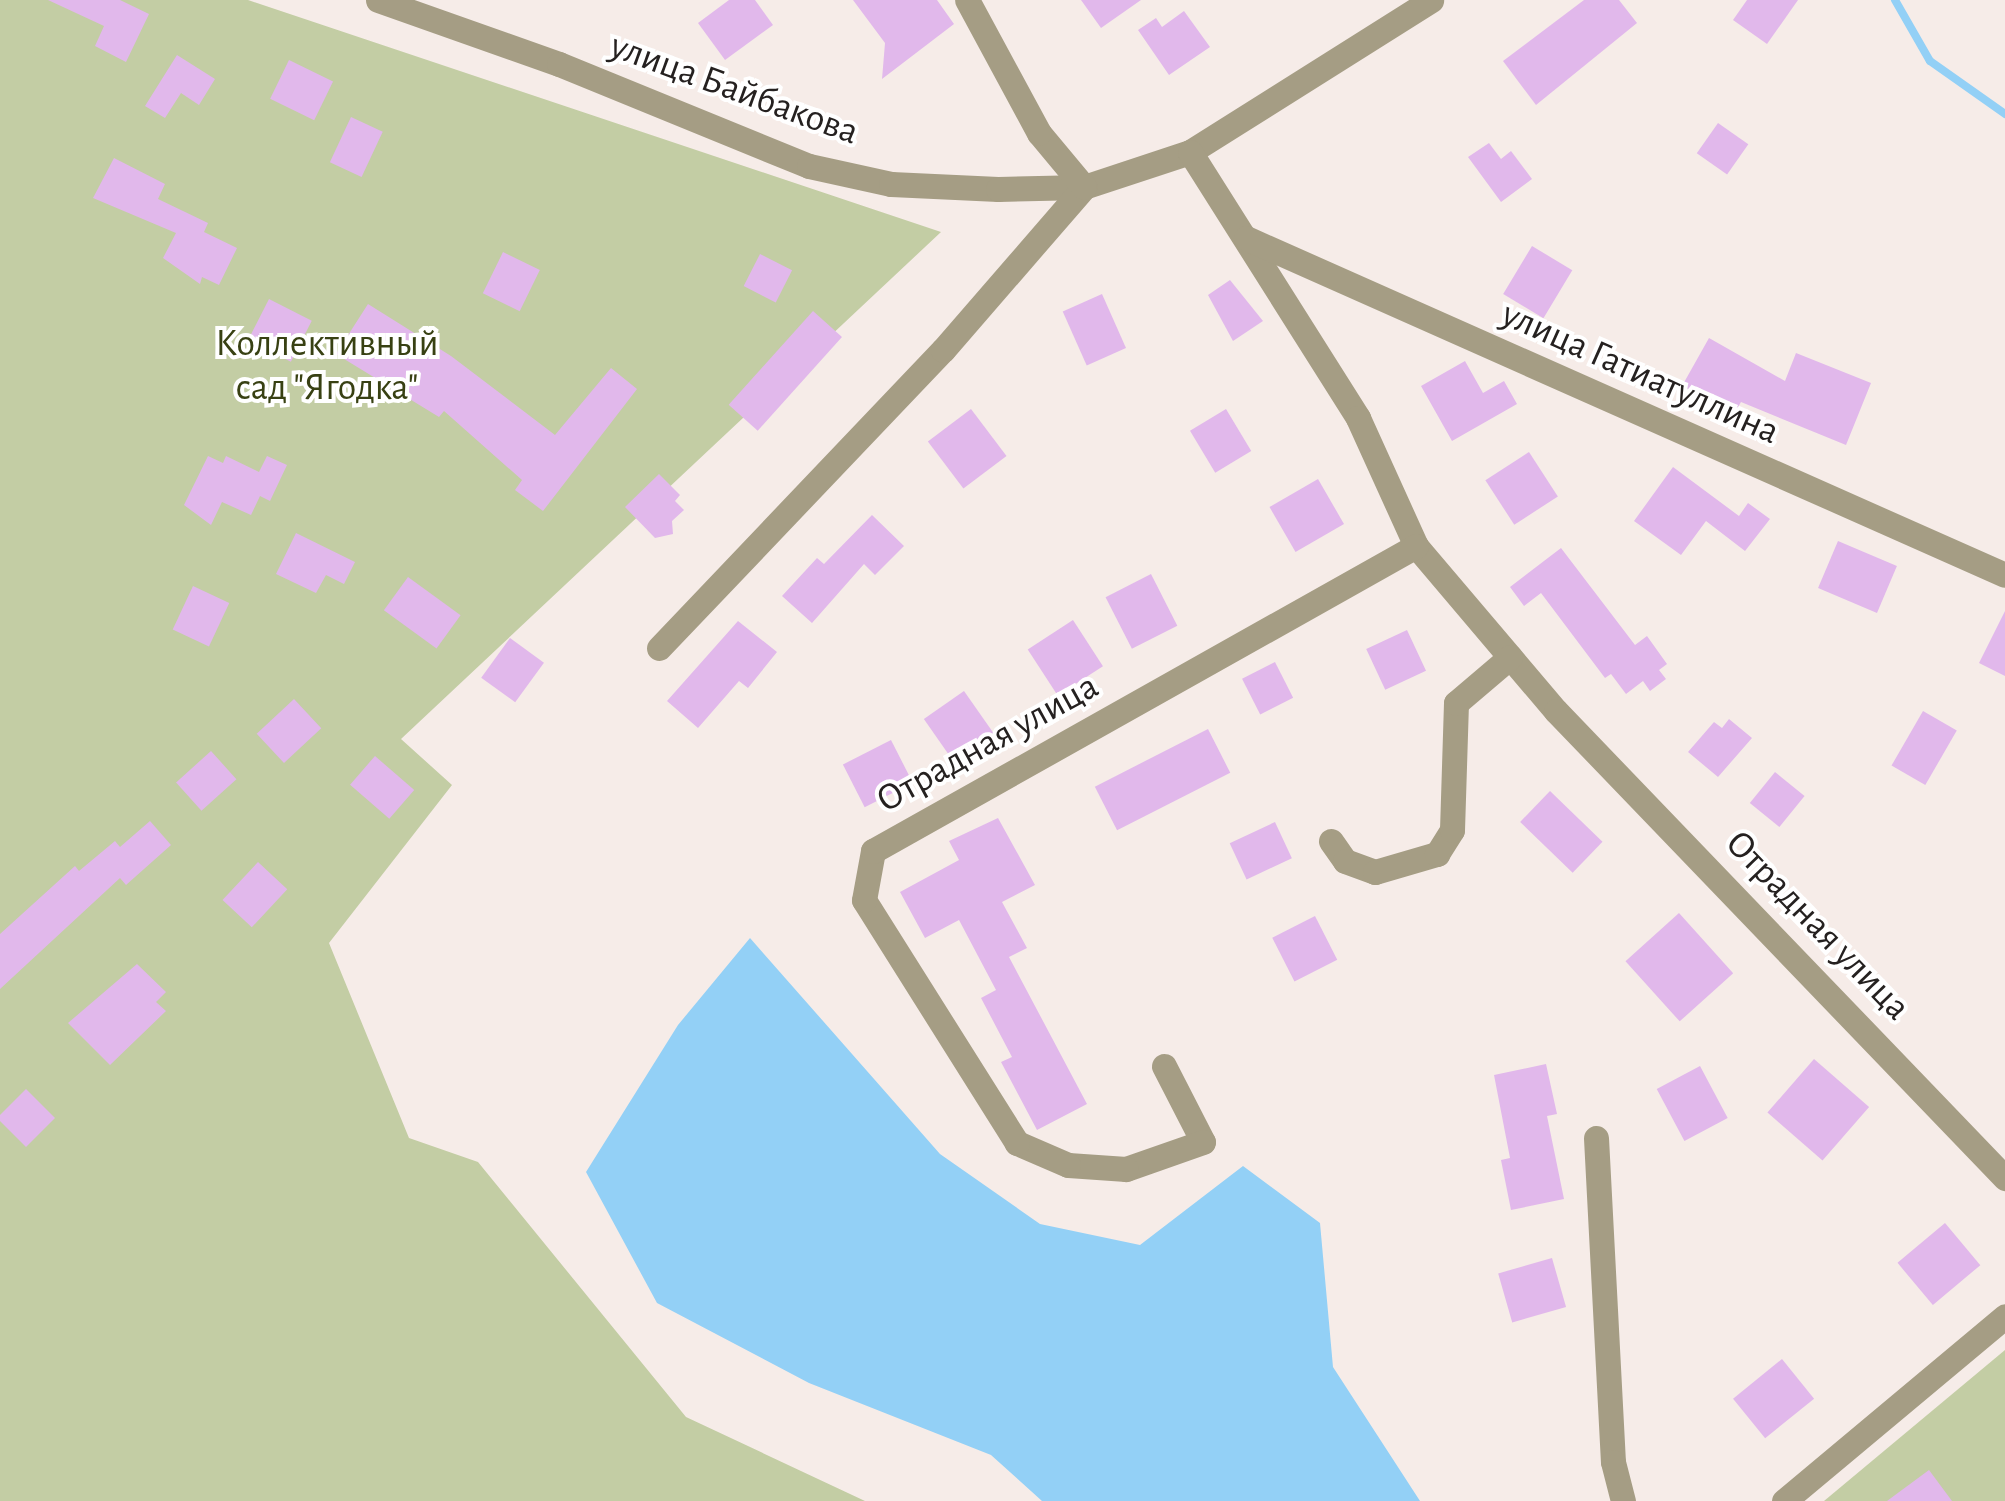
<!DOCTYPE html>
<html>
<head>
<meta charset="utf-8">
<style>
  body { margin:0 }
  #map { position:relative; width:2005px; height:1501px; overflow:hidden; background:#f6ece8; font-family:"Alegreya Sans",sans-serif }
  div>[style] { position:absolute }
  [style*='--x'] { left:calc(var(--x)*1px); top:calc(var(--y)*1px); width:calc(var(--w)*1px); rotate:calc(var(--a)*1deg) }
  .green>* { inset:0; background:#c3cda4 }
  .water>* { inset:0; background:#93d0f6 }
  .stream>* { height:8px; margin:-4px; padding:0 4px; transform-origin:4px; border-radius:4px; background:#93d0f6 }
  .building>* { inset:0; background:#e1b8eb; transform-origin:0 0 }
  .minor>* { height:25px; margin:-12.5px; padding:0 12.5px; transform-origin:12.5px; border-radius:12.5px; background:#a59d84 }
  span { translate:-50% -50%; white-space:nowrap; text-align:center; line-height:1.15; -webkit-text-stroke:8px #fff; paint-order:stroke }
  .street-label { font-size:38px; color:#252120 }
  .park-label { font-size:38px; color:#384113 }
</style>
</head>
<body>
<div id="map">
  <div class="green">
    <i style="clip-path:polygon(0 0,248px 0,941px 232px,401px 739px,452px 785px,329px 943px,409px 1138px,478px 1162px,686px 1417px,865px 1501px,0 1501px)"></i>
    <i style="clip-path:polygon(2005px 1350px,2005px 1501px,1824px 1501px)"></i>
  </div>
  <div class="water">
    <i style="clip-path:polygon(750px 938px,940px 1154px,1040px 1224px,1140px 1245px,1243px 1166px,1320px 1223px,1333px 1367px,1420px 1501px,1042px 1501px,991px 1455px,809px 1383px,657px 1303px,586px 1172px,678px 1025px)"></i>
  </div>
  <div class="stream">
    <i style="--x:1895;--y:0;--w:70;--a:60.2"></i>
    <i style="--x:1930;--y:61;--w:92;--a:35.2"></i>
  </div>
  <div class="building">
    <i style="clip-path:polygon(48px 0,120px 0,149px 14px,126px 62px,95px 46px,104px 26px)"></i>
    <i style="clip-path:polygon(729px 0,755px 0,773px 25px,725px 60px,698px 23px)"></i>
    <i style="clip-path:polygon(853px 0,937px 0,954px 24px,882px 79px,885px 43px)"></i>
    <i style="clip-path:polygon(1081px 0,1141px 0,1101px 28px)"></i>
    <i style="clip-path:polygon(1584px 0,1619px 0,1637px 23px,1536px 105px,1503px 61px)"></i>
    <i style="clip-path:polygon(1747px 0,1798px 0,1767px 44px,1733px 20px)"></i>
    <i style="clip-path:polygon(1184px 11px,1210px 47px,1169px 75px,1138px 30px,1156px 18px,1162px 27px)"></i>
    <i style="clip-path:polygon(177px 55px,215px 79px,199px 105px,181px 93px,165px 118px,145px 106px)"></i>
    <i style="left:289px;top:60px;width:49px;height:43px;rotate:26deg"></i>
    <i style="left:351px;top:117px;width:35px;height:50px;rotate:25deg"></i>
    <i style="left:1718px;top:123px;width:37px;height:37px;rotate:35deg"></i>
    <i style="clip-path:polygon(1489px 143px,1501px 159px,1511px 151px,1532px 179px,1501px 202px,1468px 157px)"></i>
    <i style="clip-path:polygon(114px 158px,165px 184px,158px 199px,208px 223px,204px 232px,237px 248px,219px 285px,202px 277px,200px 284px,163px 258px,176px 233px,93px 198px)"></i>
    <i style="left:1532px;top:246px;width:47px;height:56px;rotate:31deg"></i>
    <i style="left:503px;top:252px;width:41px;height:46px;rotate:26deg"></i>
    <i style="left:760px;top:254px;width:36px;height:36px;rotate:27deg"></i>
    <i style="clip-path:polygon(1230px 280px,1263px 321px,1233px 341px,1208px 295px)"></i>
    <i style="left:1102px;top:294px;width:59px;height:43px;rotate:66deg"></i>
    <i style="left:269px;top:299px;width:48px;height:46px;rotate:27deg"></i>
    <i style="clip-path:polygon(368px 304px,451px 356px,555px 435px,611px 368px,637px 389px,543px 511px,515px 490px,522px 480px,444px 411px,439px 417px,336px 354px)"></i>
    <i style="left:813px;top:311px;width:39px;height:126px;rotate:42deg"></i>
    <i style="clip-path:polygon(1709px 338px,1785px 381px,1796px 353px,1871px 383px,1846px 445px,1741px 402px,1734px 414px,1682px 386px)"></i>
    <i style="clip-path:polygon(1465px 361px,1483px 393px,1504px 381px,1517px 404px,1452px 441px,1421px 386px)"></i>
    <i style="left:971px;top:409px;width:59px;height:54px;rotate:53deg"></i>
    <i style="left:1226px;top:409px;width:49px;height:42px;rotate:59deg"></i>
    <i style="left:1529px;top:452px;width:53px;height:52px;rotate:57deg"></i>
    <i style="clip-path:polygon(208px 456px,223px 463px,226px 456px,259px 472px,267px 456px,287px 465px,270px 501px,260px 496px,251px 515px,222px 502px,211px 525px,184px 505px)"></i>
    <i style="clip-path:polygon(1673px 467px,1739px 516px,1748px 503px,1770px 519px,1745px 551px,1706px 521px,1681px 555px,1634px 521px)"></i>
    <i style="clip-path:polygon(659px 474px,680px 495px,675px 501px,684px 510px,672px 521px,673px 534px,655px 538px,625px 507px)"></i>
    <i style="left:1318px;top:479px;width:52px;height:56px;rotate:60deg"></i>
    <i style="clip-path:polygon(872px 515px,904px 546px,875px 575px,864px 564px,812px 623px,782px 596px,817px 558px,824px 564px)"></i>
    <i style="clip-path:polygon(296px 533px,355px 562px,344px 584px,326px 575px,316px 593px,276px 574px)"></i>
    <i style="left:1838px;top:541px;width:64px;height:51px;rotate:23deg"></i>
    <i style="clip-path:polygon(1561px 548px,1635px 645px,1647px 636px,1667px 664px,1659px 670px,1666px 679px,1650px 691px,1643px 681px,1626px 694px,1611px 674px,1605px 678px,1541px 593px,1524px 606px,1510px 587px)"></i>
    <i style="left:1151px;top:574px;width:58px;height:51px;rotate:63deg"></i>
    <i style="left:408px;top:577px;width:65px;height:41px;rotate:36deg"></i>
    <i style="left:193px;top:586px;width:40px;height:48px;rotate:25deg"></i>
    <i style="clip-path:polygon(2005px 611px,2005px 676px,1979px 663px)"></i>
    <i style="left:1073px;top:620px;width:55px;height:54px;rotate:57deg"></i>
    <i style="clip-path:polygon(738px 621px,777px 652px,748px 688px,739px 681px,698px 728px,667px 701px)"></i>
    <i style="left:1407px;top:630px;width:45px;height:45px;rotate:65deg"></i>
    <i style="left:510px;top:638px;width:42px;height:49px;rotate:36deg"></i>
    <i style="left:1275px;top:662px;width:40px;height:37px;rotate:63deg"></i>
    <i style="left:964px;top:691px;width:55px;height:49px;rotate:55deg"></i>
    <i style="left:294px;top:699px;width:40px;height:51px;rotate:47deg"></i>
    <i style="left:1923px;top:711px;width:39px;height:63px;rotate:30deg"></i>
    <i style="clip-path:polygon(1729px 719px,1752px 738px,1718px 777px,1688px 752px,1714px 722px,1722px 728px)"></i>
    <i style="left:1208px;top:729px;width:49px;height:127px;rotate:63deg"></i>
    <i style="left:891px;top:740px;width:48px;height:54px;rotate:63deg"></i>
    <i style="left:211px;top:751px;width:38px;height:47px;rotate:48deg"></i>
    <i style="left:375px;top:756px;width:52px;height:38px;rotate:41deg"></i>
    <i style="left:1775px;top:772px;width:38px;height:40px;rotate:39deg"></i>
    <i style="left:1550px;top:791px;width:73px;height:43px;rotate:44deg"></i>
    <i style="clip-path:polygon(998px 818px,1035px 885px,1002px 902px,1027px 948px,1009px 957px,1087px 1104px,1037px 1130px,1001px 1062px,1012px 1057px,981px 998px,996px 990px,959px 920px,925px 938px,900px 892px,959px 860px,949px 841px)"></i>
    <i style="clip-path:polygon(150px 821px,171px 845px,126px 885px,120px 878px,0 989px,0 934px,75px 866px,79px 871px,115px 841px,120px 847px)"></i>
    <i style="left:1275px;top:822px;width:40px;height:50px;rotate:65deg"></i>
    <i style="left:258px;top:862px;width:40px;height:52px;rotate:43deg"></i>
    <i style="left:1679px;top:913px;width:81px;height:72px;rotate:48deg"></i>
    <i style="left:1315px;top:916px;width:49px;height:48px;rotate:63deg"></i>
    <i style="clip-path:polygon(137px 964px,166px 992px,156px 1002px,166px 1011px,110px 1065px,68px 1023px)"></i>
    <i style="left:1814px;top:1059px;width:73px;height:71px;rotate:41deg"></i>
    <i style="clip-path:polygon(1546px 1064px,1557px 1114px,1547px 1116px,1564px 1199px,1511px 1210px,1501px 1160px,1510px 1158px,1494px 1075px)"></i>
    <i style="left:1700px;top:1066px;width:59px;height:49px;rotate:62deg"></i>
    <i style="left:26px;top:1089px;width:41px;height:41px;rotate:45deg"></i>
    <i style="left:1945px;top:1223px;width:55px;height:62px;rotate:50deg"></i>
    <i style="left:1552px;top:1258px;width:51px;height:56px;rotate:74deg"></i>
    <i style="left:1782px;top:1359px;width:51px;height:63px;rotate:51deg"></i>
    <i style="clip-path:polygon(1929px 1470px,1952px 1501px,1887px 1501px)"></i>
  </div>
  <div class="minor">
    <i style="--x:378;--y:0;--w:192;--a:19.5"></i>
    <i style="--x:559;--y:64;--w:270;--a:22.2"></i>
    <i style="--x:809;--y:166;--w:84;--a:12.4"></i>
    <i style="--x:891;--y:184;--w:107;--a:2.7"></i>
    <i style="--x:998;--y:189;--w:86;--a:-1.3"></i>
    <i style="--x:1084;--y:187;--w:112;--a:-18.3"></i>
    <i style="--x:1190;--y:152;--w:285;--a:-32.2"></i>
    <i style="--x:1190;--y:152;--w:315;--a:57.7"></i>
    <i style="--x:1358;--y:418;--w:141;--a:65.6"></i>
    <i style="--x:1416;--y:546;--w:216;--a:49.7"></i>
    <i style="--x:1556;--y:711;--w:648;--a:46.13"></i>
    <i style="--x:1246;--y:238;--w:830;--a:23.94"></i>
    <i style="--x:659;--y:648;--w:412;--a:-46.4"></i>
    <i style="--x:943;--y:350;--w:216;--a:-49.1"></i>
    <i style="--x:1084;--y:187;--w:70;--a:-129.8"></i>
    <i style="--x:1039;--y:133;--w:151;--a:-118.4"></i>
    <i style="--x:1331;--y:841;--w:24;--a:55"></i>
    <i style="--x:1345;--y:861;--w:32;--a:20"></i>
    <i style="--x:1375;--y:872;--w:65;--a:-16.2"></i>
    <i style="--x:1437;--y:854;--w:28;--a:-58"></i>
    <i style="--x:1452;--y:830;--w:127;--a:-88.2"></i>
    <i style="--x:1456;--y:703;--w:71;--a:-40.4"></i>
    <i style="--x:1164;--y:1066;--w:85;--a:62.8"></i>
    <i style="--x:1203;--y:1142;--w:82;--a:160.7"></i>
    <i style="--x:1126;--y:1169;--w:58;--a:-176.1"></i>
    <i style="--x:1068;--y:1165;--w:56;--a:-156.7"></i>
    <i style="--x:1017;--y:1143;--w:287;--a:-122.2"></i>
    <i style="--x:864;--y:900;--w:50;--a:-79.6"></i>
    <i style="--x:873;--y:851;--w:623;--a:-29.32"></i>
    <i style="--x:1596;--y:1138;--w:324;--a:87"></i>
    <i style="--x:1613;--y:1462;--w:40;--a:75.6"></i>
    <i style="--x:1784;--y:1501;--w:288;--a:-39.9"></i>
  </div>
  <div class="street-label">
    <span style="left:734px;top:90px;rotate:20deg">улица Байбакова</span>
    <span style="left:1640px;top:374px;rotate:24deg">улица Гатиатуллина</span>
    <span style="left:988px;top:744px;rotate:-29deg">Отрадная улица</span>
    <span style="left:1817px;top:926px;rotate:46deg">Отрадная улица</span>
  </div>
  <div class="park-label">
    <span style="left:327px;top:367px">Коллективный<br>сад "Ягодка"</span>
  </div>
</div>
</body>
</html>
